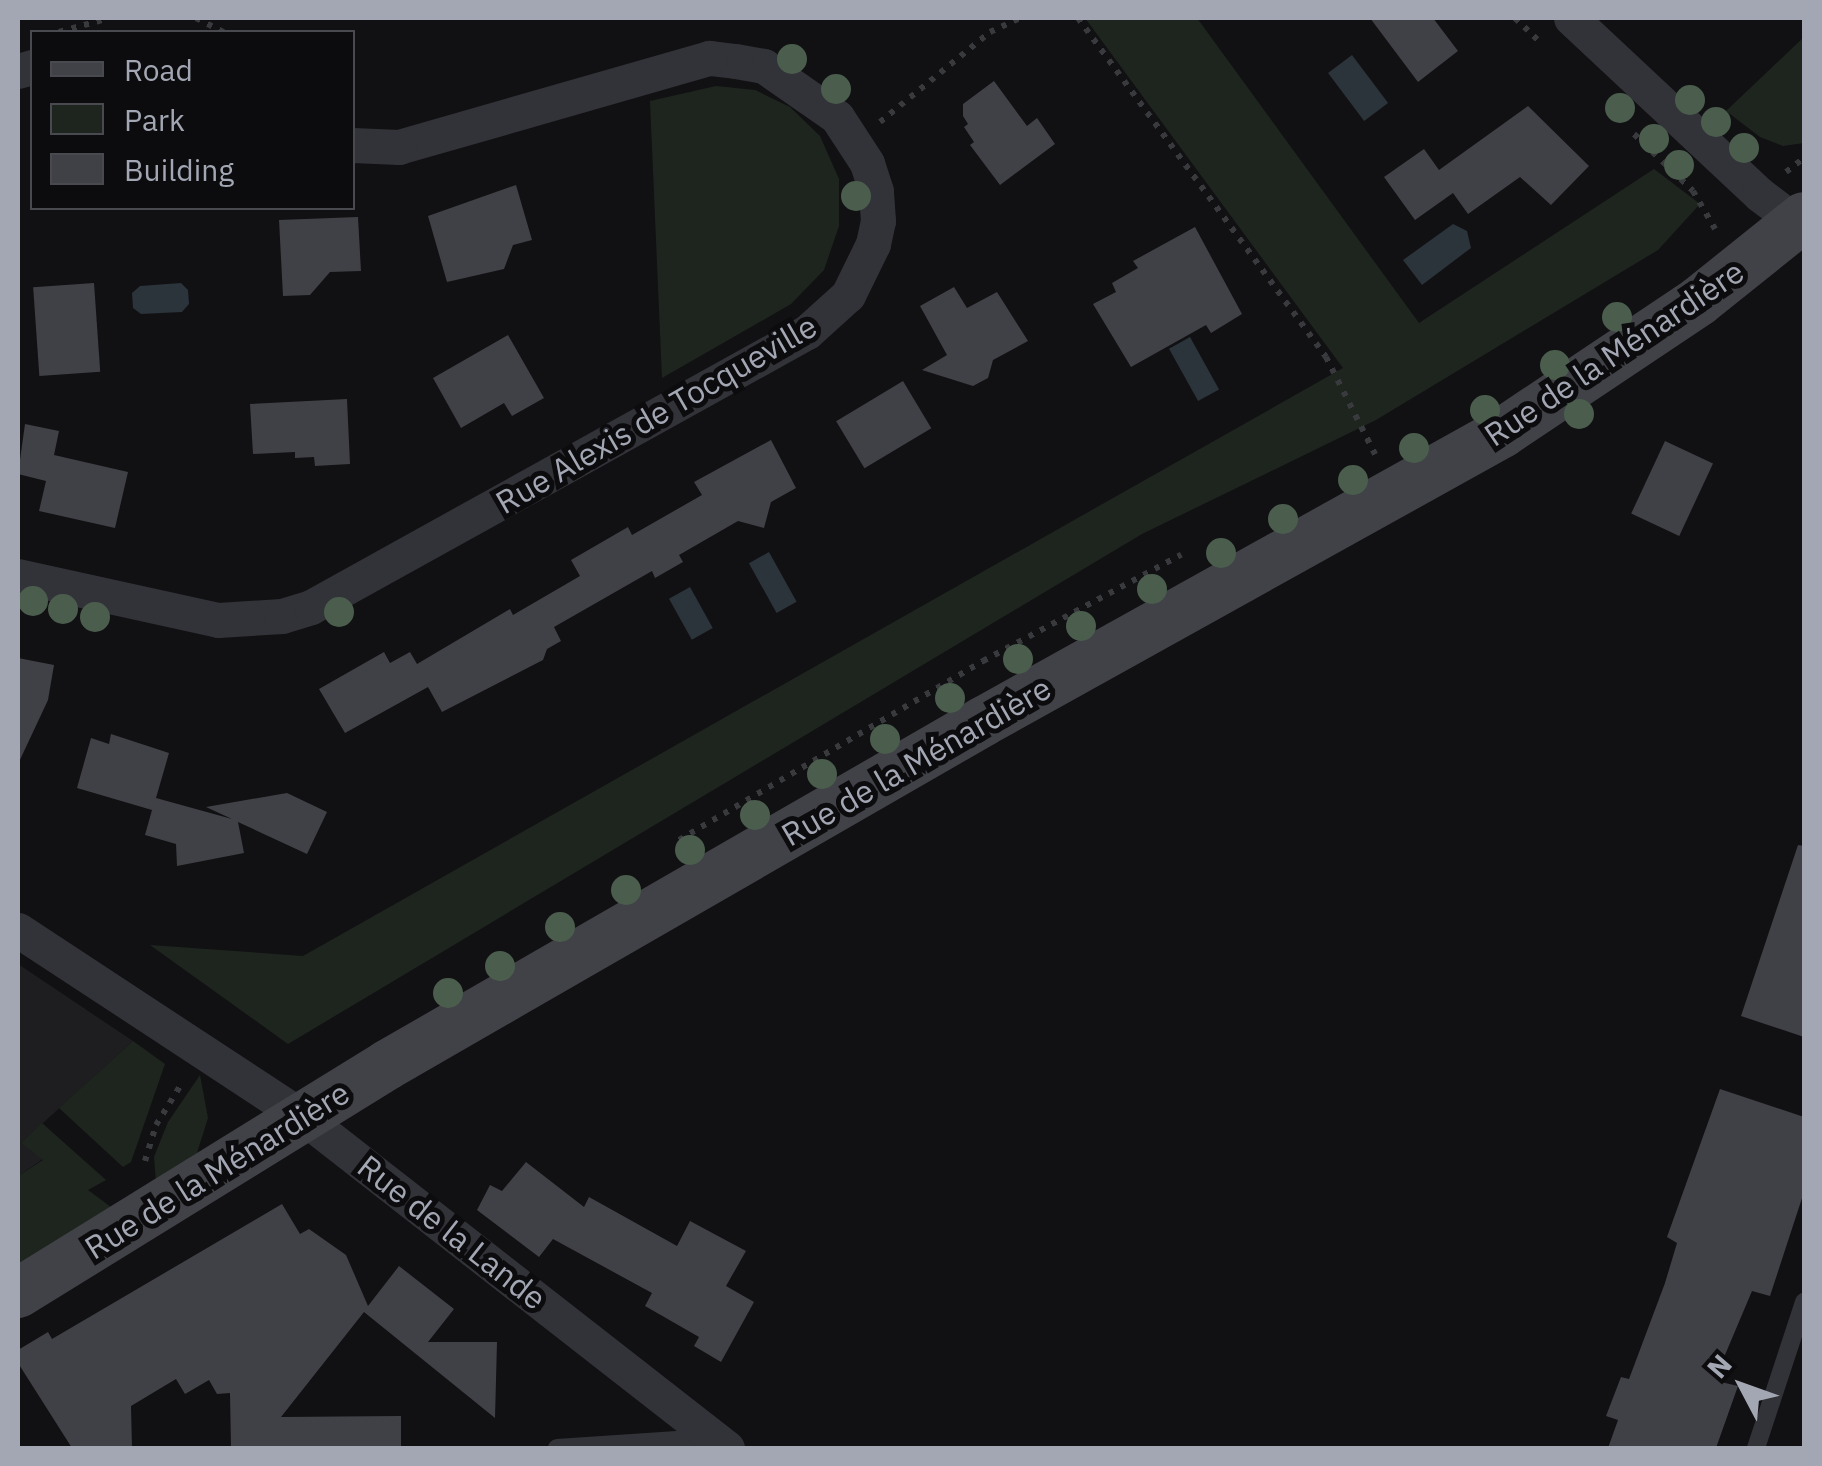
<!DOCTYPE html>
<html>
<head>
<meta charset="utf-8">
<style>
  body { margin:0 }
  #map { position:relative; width:1822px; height:1466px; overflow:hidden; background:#111113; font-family:"IBM Plex Sans",sans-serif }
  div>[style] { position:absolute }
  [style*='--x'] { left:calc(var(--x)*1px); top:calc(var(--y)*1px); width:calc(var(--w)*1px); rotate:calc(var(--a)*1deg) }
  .built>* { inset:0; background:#1e1d20 }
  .green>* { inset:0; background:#1e251f }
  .water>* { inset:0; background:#2b333b; transform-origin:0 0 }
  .building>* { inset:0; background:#404146; transform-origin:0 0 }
  .path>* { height:6px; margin-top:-3px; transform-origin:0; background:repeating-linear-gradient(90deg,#393a3e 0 5px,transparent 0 13px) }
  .service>* { height:18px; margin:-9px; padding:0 9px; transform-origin:9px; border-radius:9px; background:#323338 }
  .minor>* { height:35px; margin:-17.5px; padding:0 17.5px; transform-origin:17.5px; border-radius:17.5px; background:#323338 }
  .secondary>* { height:50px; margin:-25px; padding:0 25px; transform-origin:25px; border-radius:25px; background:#414247 }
  .trees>* { width:30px; height:30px; margin:-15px; border-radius:50%; background:#4b5e4e }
  span { translate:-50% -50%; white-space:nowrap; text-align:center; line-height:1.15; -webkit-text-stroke:10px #0c0c0e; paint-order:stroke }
  .street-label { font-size:32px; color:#a3a7b3 }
  .frame { position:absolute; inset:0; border:20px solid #a3a7b3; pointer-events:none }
  .legend { position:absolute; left:30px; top:30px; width:325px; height:180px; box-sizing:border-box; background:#0c0c0e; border:2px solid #484a50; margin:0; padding:12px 18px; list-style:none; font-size:30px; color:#a3a7b3 }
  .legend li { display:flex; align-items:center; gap:20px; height:50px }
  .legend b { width:50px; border:2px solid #484a50 }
  .north { position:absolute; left:1692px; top:1336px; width:100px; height:100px; -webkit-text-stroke:8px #0c0c0e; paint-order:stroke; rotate:311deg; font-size:28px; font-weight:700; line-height:40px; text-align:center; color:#a3a7b3 }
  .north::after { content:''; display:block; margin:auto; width:35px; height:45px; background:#a3a7b3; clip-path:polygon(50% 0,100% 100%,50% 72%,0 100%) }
</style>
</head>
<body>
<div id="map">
  <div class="built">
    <i style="clip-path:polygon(18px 964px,133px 1041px,21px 1143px,43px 1159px,18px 1176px)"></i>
  </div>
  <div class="green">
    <i style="clip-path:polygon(1085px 18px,1197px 18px,1419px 323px,1654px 169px,1700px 204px,1658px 250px,1376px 420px,1142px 534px,288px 1044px,150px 945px,303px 956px,1343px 368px)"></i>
    <i style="clip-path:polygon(1804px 37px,1804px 143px,1783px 146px,1760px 137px,1726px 111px)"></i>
    <i style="clip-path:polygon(716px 86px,755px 90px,790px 107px,820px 136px,839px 179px,839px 226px,824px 270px,791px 304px,662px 378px,650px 101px)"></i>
    <i style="clip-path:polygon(133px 1041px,165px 1064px,131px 1162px,123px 1167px,59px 1108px)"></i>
    <i style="clip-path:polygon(200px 1075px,208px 1118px,197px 1153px,156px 1182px,154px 1157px,168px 1122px)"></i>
    <i style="clip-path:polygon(42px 1123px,106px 1180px,88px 1190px,115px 1210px,18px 1271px,18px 1176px,43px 1160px,21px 1143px)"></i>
  </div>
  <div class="water">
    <i style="left:1352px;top:55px;width:60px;height:30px;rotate:53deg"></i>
    <i style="clip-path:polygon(1453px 224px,1467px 231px,1471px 248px,1422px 285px,1403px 260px)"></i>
    <i style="clip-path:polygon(181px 283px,188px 290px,189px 304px,182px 312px,141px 314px,133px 308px,132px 293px,140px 286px)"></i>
    <i style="left:1190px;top:337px;width:60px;height:24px;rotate:61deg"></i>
    <i style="left:769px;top:552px;width:57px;height:23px;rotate:61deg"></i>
    <i style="left:690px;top:587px;width:47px;height:24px;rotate:61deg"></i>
  </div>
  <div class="building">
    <i style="clip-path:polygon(1370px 18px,1433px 18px,1458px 51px,1418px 82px)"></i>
    <i style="clip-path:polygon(994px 81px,1027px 126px,1037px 118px,1055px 144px,1000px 185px,970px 145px,974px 142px,964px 127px,968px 124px,963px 116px,963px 104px)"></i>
    <i style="clip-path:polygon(1528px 106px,1589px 166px,1551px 205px,1520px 177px,1468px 214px,1453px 193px,1415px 220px,1384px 177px,1424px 149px,1439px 170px)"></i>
    <i style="clip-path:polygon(516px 185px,532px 240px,513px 245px,504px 269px,447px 282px,428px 216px)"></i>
    <i style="clip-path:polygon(358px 217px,361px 271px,330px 272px,310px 295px,283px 296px,279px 220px)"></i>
    <i style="clip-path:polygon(1195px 227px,1242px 314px,1211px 333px,1206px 325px,1131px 367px,1093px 304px,1116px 292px,1112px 283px,1138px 268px,1133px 261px)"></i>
    <i style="left:94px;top:283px;width:89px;height:61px;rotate:86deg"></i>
    <i style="clip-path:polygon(954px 287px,967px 308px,997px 292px,1028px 341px,993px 360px,988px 378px,973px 386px,922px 370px,947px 355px,920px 306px)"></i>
    <i style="clip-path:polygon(508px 335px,544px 398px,512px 416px,504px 403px,461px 428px,433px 378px)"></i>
    <i style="left:903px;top:381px;width:55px;height:78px;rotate:59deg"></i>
    <i style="clip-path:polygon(347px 399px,350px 464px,315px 466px,314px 457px,295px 458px,295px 452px,253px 454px,250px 404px)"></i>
    <i style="clip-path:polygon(25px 424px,59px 431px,54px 455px,128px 472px,115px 528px,39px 511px,46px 481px,18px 474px)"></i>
    <i style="clip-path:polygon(771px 440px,796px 488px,771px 502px,764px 528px,738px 521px,679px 555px,683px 562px,655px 578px,652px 571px,554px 627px,561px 641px,547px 649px,543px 660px,442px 712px,428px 687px,345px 733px,319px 689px,384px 652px,390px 663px,410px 652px,417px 664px,510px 609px,513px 615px,580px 576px,571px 560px,628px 527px,632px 535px,702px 495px,694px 482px)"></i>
    <i style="left:1665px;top:441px;width:53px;height:80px;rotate:25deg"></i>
    <i style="clip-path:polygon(18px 658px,54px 665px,48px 700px,18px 764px)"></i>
    <i style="clip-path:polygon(111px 734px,169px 753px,156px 798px,232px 819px,206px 807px,287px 793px,327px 812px,307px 854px,238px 822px,244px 853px,177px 866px,176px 844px,145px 835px,152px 810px,77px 788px,91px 738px,109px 744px)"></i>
    <i style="clip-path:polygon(1798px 845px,1804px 846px,1804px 1037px,1741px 1016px)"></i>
    <i style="clip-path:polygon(1720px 1089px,1804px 1117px,1804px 1192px,1770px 1296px,1752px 1291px,1722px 1362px,1728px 1363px,1721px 1382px,1738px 1386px,1716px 1448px,1608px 1448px,1618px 1420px,1606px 1416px,1621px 1377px,1629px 1379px,1665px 1283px,1677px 1243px,1667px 1237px)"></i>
    <i style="clip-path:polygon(526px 1162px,584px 1207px,589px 1197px,677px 1246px,690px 1221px,746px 1251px,726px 1286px,754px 1302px,721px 1362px,694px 1346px,699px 1337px,645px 1306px,652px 1293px,553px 1239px,539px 1257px,477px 1210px,490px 1185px,502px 1191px)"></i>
    <i style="clip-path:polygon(282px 1204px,300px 1234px,309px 1229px,346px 1255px,368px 1306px,399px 1266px,454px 1309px,428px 1342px,497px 1342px,495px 1418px,364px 1312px,281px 1417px,401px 1416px,401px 1448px,231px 1448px,230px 1393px,217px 1394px,209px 1380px,185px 1394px,176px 1379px,131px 1406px,132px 1448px,72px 1448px,18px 1363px,18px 1350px,48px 1332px,52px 1339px)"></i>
  </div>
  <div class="path">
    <i style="--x:196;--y:18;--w:31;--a:27"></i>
    <i style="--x:1078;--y:18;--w:420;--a:53.8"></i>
    <i style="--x:1326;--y:357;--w:109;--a:63.2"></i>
    <i style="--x:1515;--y:18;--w:33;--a:44"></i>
    <i style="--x:59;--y:32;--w:52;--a:-15.6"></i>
    <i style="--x:880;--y:122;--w:142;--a:-39.3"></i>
    <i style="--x:990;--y:32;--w:33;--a:-25"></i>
    <i style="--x:1634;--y:134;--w:82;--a:44"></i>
    <i style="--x:1693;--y:191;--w:44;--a:59.9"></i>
    <i style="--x:1786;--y:172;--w:23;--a:-38"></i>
    <i style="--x:679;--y:840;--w:353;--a:-30.5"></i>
    <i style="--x:983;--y:661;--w:225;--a:-28.2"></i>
    <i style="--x:145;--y:1161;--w:38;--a:-73"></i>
    <i style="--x:156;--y:1125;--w:49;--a:-58.2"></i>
  </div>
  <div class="service">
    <i style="--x:557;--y:1448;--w:150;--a:-3.8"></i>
    <i style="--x:1756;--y:1448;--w:154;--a:-71.8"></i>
  </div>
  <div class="minor">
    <i style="--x:1571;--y:18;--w:258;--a:43.1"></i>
    <i style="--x:1759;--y:194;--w:56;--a:37.1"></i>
    <i style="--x:18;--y:71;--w:15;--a:-16"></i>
    <i style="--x:18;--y:576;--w:205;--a:12.4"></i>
    <i style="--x:218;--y:620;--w:64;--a:-3.6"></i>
    <i style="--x:282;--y:616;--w:30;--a:-17"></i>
    <i style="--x:311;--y:607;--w:567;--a:-29.01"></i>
    <i style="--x:807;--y:332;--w:55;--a:-42.1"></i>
    <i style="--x:848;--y:295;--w:57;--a:-63.9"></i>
    <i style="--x:873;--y:244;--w:24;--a:-78"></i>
    <i style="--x:878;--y:221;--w:30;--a:-94"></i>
    <i style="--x:876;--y:191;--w:29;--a:-108"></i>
    <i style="--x:867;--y:163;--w:55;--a:-123.1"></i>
    <i style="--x:837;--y:117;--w:89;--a:-145.1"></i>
    <i style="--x:764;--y:66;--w:29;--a:-170"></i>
    <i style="--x:735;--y:61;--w:26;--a:-173"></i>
    <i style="--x:709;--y:58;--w:323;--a:164"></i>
    <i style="--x:399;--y:147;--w:47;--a:-177.6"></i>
    <i style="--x:18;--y:930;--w:341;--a:33.3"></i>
    <i style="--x:303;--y:1117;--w:538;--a:37.98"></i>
  </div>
  <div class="secondary">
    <i style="--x:18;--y:1293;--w:434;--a:-31.7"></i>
    <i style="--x:387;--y:1065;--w:689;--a:-29.95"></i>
    <i style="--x:984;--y:721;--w:593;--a:-29.07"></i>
    <i style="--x:1502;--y:433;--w:237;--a:-33.8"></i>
    <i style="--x:1699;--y:301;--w:134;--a:-38.7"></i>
  </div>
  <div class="trees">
    <i style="left:792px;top:59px"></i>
    <i style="left:836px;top:89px"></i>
    <i style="left:1690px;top:100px"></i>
    <i style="left:1620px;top:108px"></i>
    <i style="left:1716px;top:122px"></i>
    <i style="left:1654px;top:139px"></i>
    <i style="left:1744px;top:148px"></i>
    <i style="left:1679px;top:165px"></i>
    <i style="left:856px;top:196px"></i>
    <i style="left:1617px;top:317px"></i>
    <i style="left:1555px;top:365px"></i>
    <i style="left:1485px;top:410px"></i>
    <i style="left:1579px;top:414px"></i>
    <i style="left:1414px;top:448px"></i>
    <i style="left:1353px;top:480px"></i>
    <i style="left:1283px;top:519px"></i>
    <i style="left:1221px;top:553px"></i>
    <i style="left:1152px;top:589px"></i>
    <i style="left:33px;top:601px"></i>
    <i style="left:63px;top:609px"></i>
    <i style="left:339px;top:612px"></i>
    <i style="left:95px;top:617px"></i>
    <i style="left:1081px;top:626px"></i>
    <i style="left:1018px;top:659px"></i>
    <i style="left:950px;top:698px"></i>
    <i style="left:885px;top:739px"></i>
    <i style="left:822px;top:774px"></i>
    <i style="left:755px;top:815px"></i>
    <i style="left:690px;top:850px"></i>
    <i style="left:626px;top:890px"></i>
    <i style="left:560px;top:927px"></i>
    <i style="left:500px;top:966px"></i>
    <i style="left:448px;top:993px"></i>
  </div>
  <div class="street-label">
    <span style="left:1614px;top:353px;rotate:-34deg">Rue de la Ménardière</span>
    <span style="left:656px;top:414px;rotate:-30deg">Rue Alexis de Tocqueville</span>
    <span style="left:916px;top:761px;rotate:-30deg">Rue de la Ménardière</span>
    <span style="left:217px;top:1170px;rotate:-32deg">Rue de la Ménardière</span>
    <span style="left:452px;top:1232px;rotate:38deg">Rue de la Lande</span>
  </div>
  <div class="frame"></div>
  <ul class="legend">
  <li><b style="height:12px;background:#414247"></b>Road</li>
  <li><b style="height:28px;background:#1e251f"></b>Park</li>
  <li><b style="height:28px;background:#404146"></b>Building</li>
  </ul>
  <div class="north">N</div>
</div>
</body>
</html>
